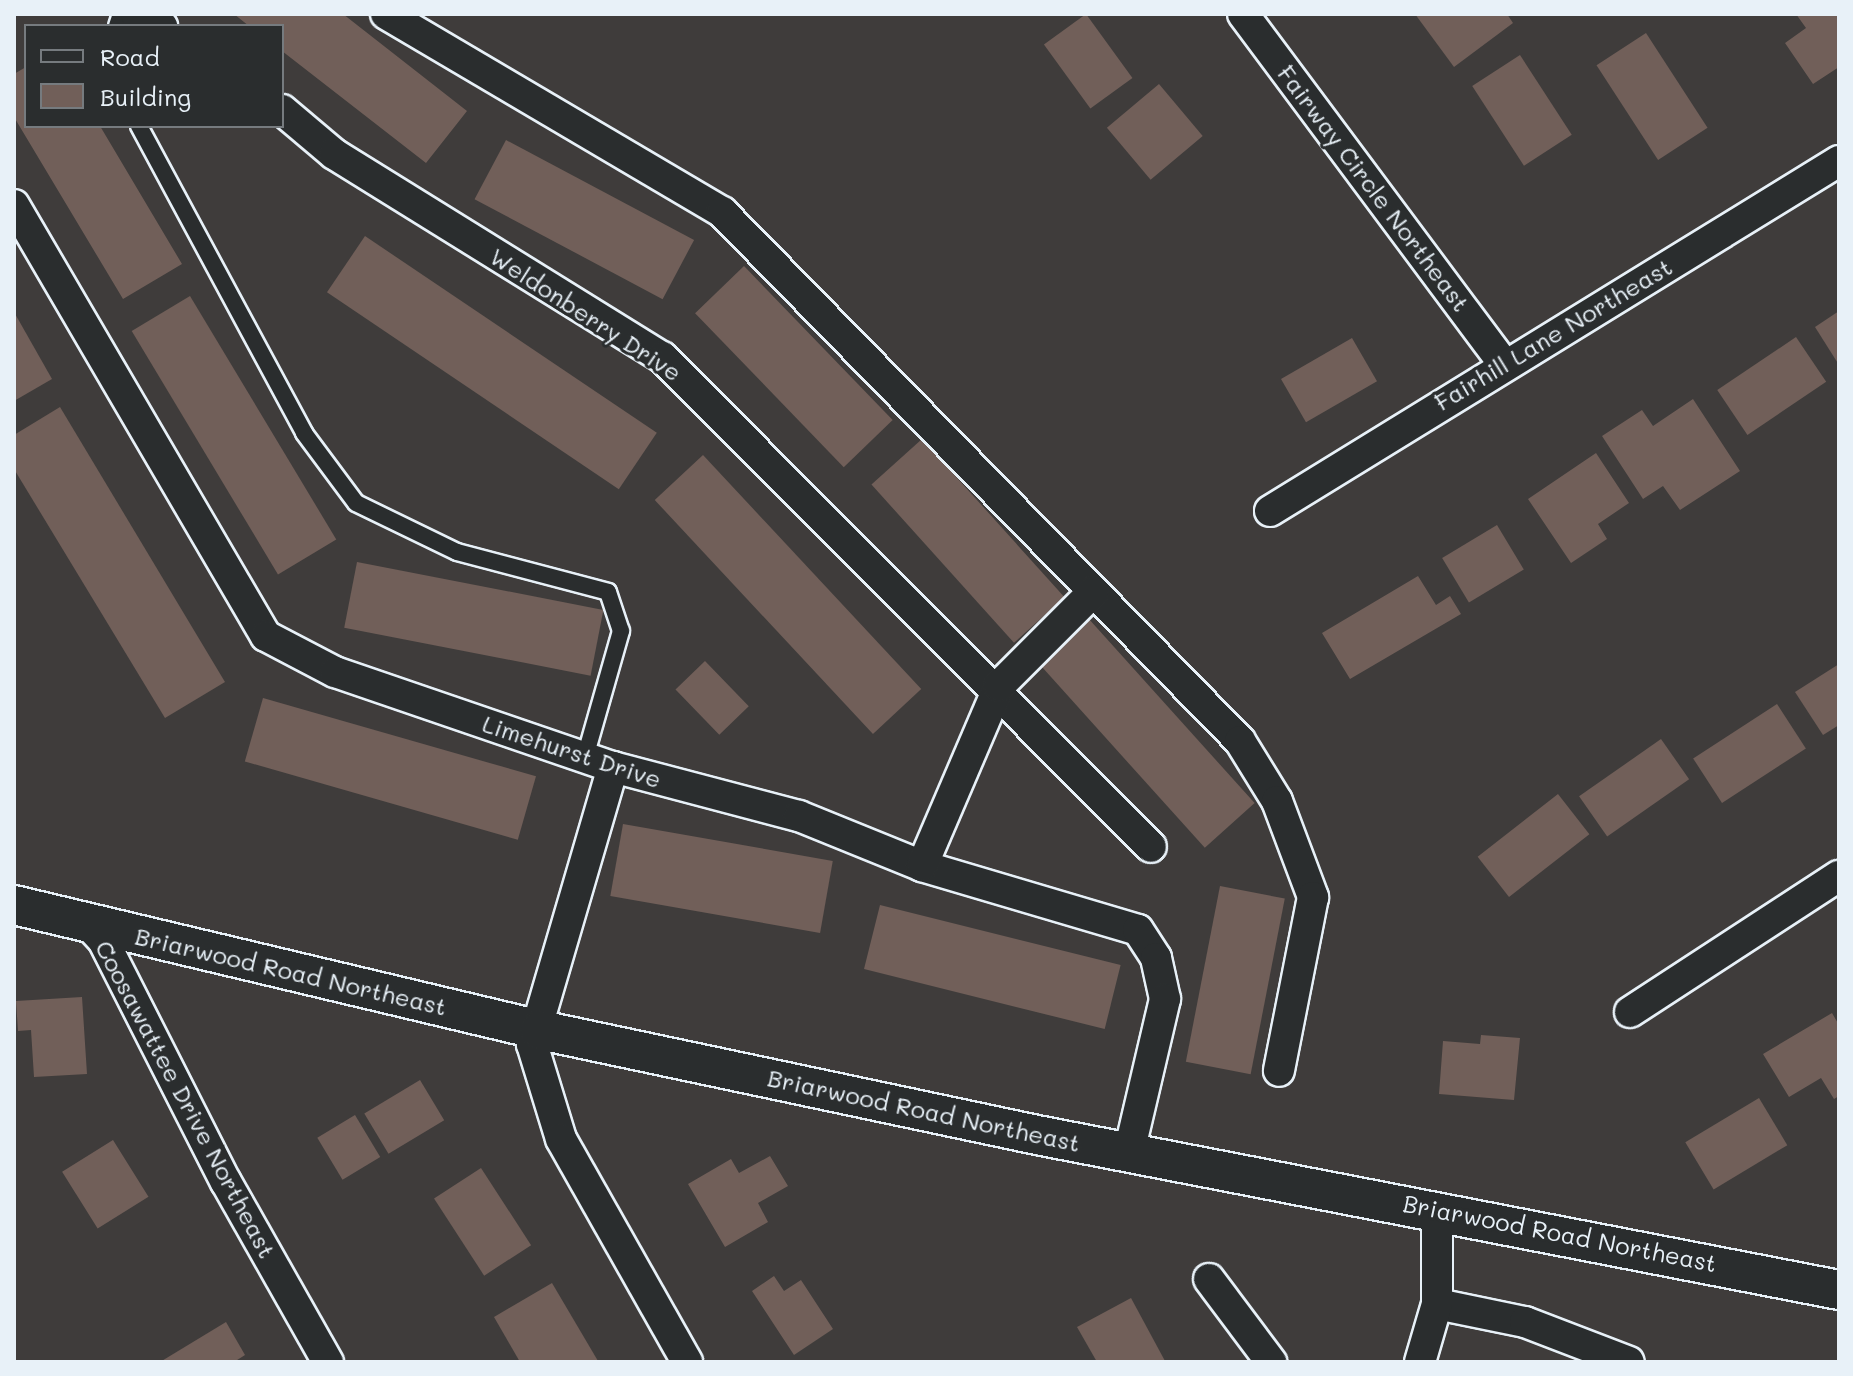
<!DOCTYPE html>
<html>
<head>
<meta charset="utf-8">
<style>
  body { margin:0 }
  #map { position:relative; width:1853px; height:1376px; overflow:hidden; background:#3f3c3b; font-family:Mali,sans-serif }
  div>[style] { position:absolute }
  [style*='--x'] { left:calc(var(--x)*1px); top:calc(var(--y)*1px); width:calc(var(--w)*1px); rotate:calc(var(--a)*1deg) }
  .building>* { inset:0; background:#715f59; transform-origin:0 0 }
  .roads { filter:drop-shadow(2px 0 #e8f1f8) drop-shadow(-2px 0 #e8f1f8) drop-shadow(0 2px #e8f1f8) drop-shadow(0 -2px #e8f1f8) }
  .service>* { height:16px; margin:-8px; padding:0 8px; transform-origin:8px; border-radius:8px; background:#2a2d2e }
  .minor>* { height:30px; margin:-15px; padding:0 15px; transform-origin:15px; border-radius:15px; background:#2a2d2e }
  .tertiary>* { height:38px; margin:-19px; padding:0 19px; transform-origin:19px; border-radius:19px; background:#2a2d2e }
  span { translate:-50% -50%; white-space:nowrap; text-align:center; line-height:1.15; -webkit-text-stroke:6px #2a2d2e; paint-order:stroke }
  .street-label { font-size:24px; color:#e8f1f8 }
  .frame { position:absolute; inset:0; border:16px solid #e8f1f8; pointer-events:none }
  .legend { position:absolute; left:24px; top:24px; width:260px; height:104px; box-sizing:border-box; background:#2a2d2e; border:2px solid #767b7f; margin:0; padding:10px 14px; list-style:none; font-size:24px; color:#e8f1f8 }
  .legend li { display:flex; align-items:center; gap:16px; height:40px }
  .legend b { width:40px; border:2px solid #767b7f }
</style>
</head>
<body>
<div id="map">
  <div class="building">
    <i style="clip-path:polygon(234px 14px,343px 14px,467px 111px,426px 163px,282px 51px,282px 26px,249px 26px)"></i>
    <i style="left:1086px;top:14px;width:79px;height:52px;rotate:54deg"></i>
    <i style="clip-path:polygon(1415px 14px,1507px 14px,1513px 23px,1454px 67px)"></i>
    <i style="clip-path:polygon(1796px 14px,1839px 14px,1839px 67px,1813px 84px,1785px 43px,1806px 28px)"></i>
    <i style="left:1646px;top:33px;width:113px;height:59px;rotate:57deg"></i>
    <i style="left:1520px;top:55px;width:95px;height:57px;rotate:57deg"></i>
    <i style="clip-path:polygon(26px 67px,26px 126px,100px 126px,182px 264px,123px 299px,14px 117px,14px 74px)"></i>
    <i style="left:1159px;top:84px;width:68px;height:68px;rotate:50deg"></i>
    <i style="left:506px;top:140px;width:213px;height:67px;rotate:28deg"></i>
    <i style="left:365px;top:236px;width:352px;height:68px;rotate:34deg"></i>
    <i style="left:744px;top:266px;width:214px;height:68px;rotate:46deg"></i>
    <i style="left:190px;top:296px;width:284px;height:68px;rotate:59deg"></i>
    <i style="clip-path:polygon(1839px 311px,1839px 365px,1815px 327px)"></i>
    <i style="clip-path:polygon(14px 312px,52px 379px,14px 401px)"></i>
    <i style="left:1796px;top:337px;width:54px;height:95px;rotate:56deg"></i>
    <i style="left:1352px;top:338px;width:50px;height:82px;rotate:60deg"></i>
    <i style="clip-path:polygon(1693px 399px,1740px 471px,1680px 510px,1663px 486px,1643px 499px,1602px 436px,1642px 410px,1653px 426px)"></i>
    <i style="clip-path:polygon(60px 407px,225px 682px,165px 718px,14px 469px,14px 435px)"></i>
    <i style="left:922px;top:439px;width:213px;height:68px;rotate:48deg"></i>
    <i style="clip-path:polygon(1596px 453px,1629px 503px,1598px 524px,1607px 539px,1571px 563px,1528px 499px)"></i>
    <i style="left:703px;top:455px;width:320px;height:66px;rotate:47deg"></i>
    <i style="left:1497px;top:525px;width:52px;height:64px;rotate:59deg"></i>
    <i style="left:357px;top:562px;width:251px;height:67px;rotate:11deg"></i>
    <i style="clip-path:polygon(1418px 576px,1436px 605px,1450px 596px,1461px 614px,1350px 679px,1322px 633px)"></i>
    <i style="left:1088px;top:618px;width:249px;height:67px;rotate:48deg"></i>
    <i style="left:705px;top:661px;width:63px;height:41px;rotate:46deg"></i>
    <i style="clip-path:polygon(1839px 664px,1839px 725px,1823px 735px,1795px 692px)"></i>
    <i style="left:263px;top:698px;width:284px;height:66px;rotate:16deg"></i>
    <i style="left:1777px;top:704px;width:53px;height:100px;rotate:57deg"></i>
    <i style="left:1661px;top:739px;width:49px;height:100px;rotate:55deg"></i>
    <i style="left:1558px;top:794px;width:51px;height:102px;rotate:52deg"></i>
    <i style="left:623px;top:824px;width:213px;height:73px;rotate:10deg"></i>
    <i style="left:1220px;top:886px;width:66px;height:179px;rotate:11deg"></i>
    <i style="left:880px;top:905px;width:248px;height:66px;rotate:14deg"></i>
    <i style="clip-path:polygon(82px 997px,87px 1074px,34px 1077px,31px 1030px,18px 1031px,16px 1001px)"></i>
    <i style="clip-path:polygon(1832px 1013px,1839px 1025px,1839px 1096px,1834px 1099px,1821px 1078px,1789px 1097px,1763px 1054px)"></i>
    <i style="clip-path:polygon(1481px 1035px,1520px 1038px,1514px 1100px,1439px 1094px,1443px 1041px,1480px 1044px)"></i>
    <i style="left:420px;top:1080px;width:47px;height:65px;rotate:59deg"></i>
    <i style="left:1759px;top:1098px;width:55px;height:86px;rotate:59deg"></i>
    <i style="left:355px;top:1115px;width:49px;height:44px;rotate:59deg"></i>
    <i style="left:113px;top:1140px;width:67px;height:60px;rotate:58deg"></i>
    <i style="clip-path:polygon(770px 1156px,788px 1186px,758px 1203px,768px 1222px,725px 1247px,688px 1184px,731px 1159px,739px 1173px)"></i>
    <i style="left:481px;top:1168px;width:92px;height:56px;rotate:57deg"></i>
    <i style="clip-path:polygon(774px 1276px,784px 1291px,801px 1280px,833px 1329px,794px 1355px,752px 1291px)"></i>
    <i style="clip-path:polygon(552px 1283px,598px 1361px,596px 1362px,520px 1362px,494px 1317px)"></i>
    <i style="clip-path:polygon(1131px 1298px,1165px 1361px,1097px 1362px,1077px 1327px)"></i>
    <i style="clip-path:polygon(226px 1322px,245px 1355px,234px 1362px,160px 1362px)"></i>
  </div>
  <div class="roads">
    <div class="service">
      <i style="--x:117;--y:26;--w:13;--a:-72"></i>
      <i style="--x:139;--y:126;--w:349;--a:61.7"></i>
      <i style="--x:304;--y:433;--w:87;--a:53.4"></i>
      <i style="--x:356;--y:503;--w:112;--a:25.9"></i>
      <i style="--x:457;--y:552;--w:156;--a:14.8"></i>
      <i style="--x:608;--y:592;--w:41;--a:71.6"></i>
      <i style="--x:621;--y:631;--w:131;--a:105.9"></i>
    </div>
    <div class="minor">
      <i style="--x:136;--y:14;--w:29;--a:25"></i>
      <i style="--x:386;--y:14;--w:390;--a:30.5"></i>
      <i style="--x:722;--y:212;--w:740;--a:45.6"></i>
      <i style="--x:1240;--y:741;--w:70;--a:58.3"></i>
      <i style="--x:1277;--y:801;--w:103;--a:69.4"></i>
      <i style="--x:1313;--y:897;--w:177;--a:101.1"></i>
      <i style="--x:1243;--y:14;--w:435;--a:53.3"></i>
      <i style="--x:282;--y:110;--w:68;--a:40.2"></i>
      <i style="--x:334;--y:154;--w:386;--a:31.8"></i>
      <i style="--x:662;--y:357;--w:692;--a:45.06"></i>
      <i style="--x:14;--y:205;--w:499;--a:59.7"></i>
      <i style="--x:266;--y:636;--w:78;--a:27.6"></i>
      <i style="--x:335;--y:672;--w:294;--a:18.9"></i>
      <i style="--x:613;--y:767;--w:192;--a:14.8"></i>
      <i style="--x:799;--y:816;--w:133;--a:22.1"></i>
      <i style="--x:922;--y:866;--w:225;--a:16.5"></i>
      <i style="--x:1138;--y:930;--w:33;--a:57"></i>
      <i style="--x:1156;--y:958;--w:42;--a:77.6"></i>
      <i style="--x:1165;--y:999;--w:158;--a:103.2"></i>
      <i style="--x:1270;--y:511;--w:668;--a:-31.6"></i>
      <i style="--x:613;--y:767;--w:289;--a:106.3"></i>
      <i style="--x:532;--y:1044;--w:99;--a:73"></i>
      <i style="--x:561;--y:1139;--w:256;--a:60.5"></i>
      <i style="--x:922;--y:866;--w:196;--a:-66.8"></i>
      <i style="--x:999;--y:686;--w:133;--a:-45"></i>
      <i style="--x:87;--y:923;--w:23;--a:47"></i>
      <i style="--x:103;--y:940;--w:271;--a:63.1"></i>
      <i style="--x:226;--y:1182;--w:207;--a:60.5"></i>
      <i style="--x:1630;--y:1012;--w:249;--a:-33.1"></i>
      <i style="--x:1209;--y:1279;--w:104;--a:53.2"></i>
      <i style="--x:1437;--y:1304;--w:90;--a:11.6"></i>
      <i style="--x:1525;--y:1322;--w:111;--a:21"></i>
      <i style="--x:1420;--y:1362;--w:60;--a:-73.7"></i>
      <i style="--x:1437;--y:1304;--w:94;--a:-90"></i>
    </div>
    <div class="tertiary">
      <i style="--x:14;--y:905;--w:541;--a:13.37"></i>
      <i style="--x:540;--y:1030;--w:508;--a:11.93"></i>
      <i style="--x:1037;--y:1135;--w:817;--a:10.94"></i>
    </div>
  </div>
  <div class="street-label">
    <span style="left:1374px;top:188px;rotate:53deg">Fairway Circle Northeast</span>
    <span style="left:586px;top:314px;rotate:33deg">Weldonberry Drive</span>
    <span style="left:1553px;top:334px;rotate:-31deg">Fairhill Lane Northeast</span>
    <span style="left:572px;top:751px;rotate:18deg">Limehurst Drive</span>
    <span style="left:291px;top:971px;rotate:13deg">Briarwood Road Northeast</span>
    <span style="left:186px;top:1099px;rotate:62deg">Coosawattee Drive Northeast</span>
    <span style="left:924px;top:1110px;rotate:12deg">Briarwood Road Northeast</span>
    <span style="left:1560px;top:1233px;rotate:11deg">Briarwood Road Northeast</span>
  </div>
  <div class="frame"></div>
  <ul class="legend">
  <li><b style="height:10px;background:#2a2d2e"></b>Road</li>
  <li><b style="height:22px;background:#715f59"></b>Building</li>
  </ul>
</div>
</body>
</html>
